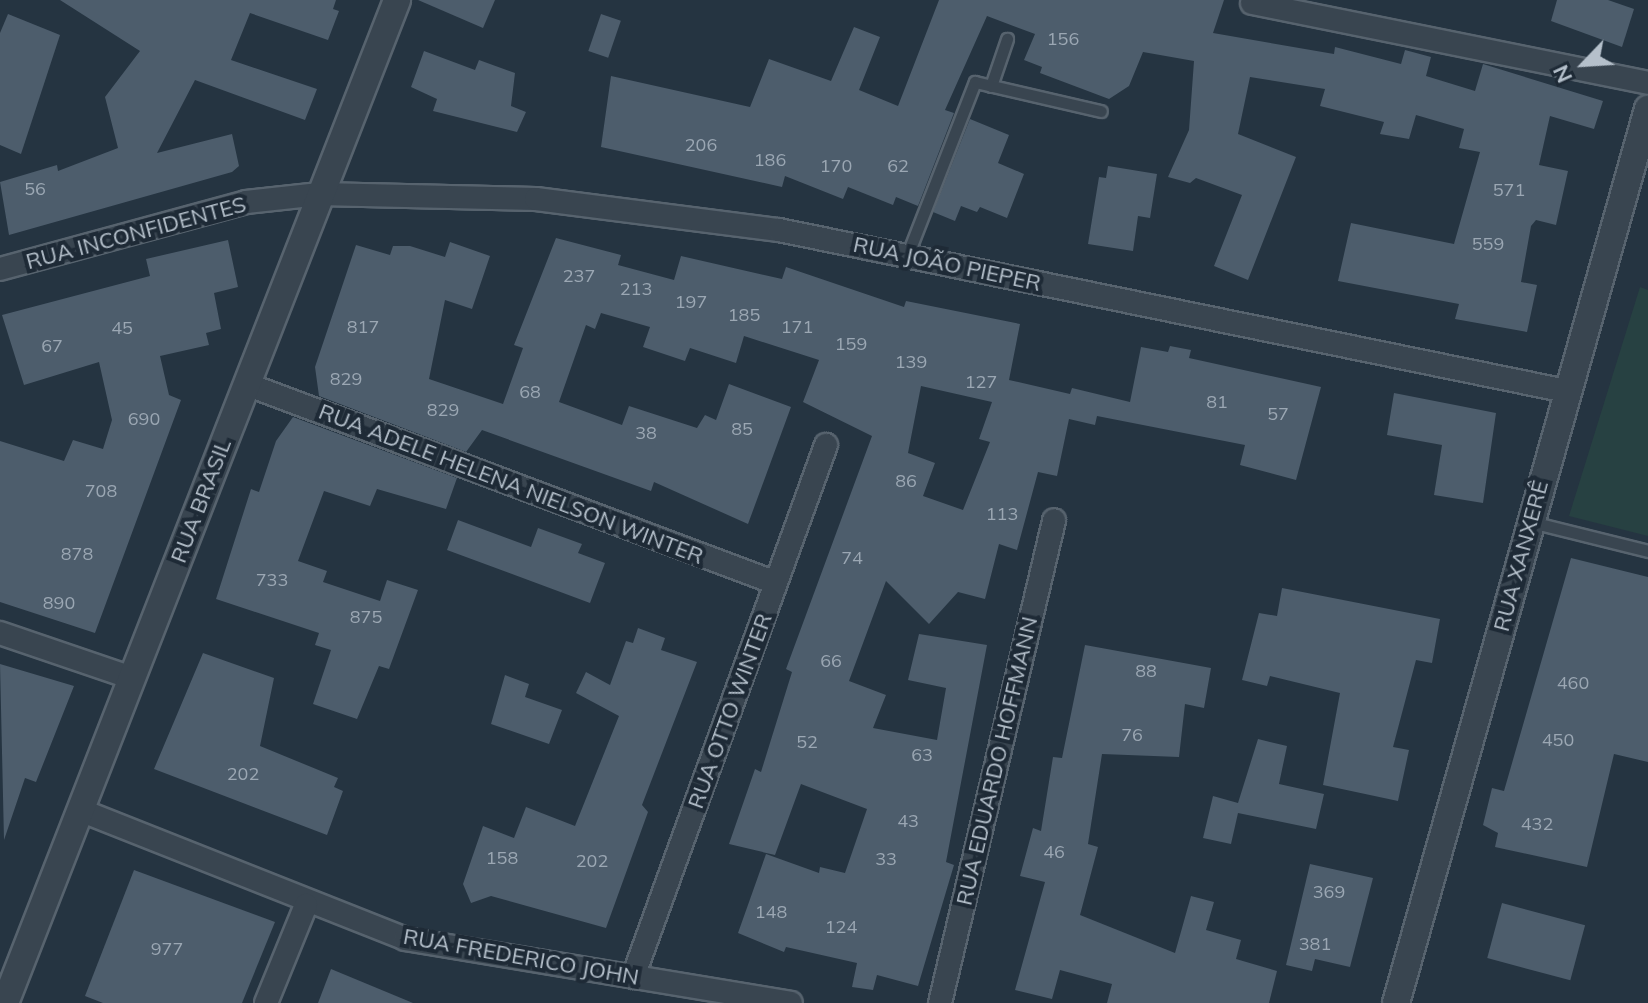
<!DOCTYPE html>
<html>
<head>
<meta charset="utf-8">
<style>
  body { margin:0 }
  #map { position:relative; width:1648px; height:1003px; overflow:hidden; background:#253441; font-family:Mulish,sans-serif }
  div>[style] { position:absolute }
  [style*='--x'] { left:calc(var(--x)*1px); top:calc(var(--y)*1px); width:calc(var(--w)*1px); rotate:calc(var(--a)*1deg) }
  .green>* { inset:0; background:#274142 }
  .building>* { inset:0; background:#4d5d6c; transform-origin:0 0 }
  .roads { filter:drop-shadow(2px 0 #57636e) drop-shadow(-2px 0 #57636e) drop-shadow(0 2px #57636e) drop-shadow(0 -2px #57636e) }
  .service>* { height:11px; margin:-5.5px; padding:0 5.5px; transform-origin:5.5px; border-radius:5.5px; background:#394550 }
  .minor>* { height:22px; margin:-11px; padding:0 11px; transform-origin:11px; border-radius:11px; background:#394550 }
  .tertiary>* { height:26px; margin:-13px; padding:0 13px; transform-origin:13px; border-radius:13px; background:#394550 }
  span { translate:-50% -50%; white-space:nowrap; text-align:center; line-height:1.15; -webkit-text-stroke:8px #1e2a36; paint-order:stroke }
  .number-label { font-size:18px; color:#9ba7b3 }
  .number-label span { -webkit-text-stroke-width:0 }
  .street-label { font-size:22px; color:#b5c0cb }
  .north { position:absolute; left:1544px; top:24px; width:80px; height:80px; -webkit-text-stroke:6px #1e2a36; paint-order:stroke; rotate:245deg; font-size:22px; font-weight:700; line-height:32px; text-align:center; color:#b5c0cb }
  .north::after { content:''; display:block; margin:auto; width:28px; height:36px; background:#b5c0cb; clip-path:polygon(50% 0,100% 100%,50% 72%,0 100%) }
</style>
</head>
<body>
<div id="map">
  <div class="green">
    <i style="clip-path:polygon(1640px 287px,1648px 290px,1648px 536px,1569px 516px)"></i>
  </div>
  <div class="building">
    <i style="clip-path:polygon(60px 0,336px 0,333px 9px,339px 11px,328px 40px,250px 13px,231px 60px,317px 89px,305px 120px,195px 80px,157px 153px,232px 134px,239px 166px,232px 172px,9px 235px,0 182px,57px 165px,58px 171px,118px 148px,105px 97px,140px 51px)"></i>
    <i style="clip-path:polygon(418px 0,495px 0,483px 28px)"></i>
    <i style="clip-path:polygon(939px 0,1224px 0,1213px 33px,1334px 54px,1335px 47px,1401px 64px,1405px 50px,1431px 57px,1426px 76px,1475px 91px,1483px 64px,1603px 101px,1594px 129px,1550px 116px,1539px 165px,1568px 171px,1556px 225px,1536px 220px,1531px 226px,1521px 282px,1537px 285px,1527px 332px,1455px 319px,1459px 304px,1338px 281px,1351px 223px,1454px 244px,1480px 152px,1459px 148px,1464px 129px,1416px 115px,1409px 139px,1380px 134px,1384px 122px,1320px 106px,1325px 89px,1250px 77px,1238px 134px,1296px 157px,1248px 280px,1214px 266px,1242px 195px,1196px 178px,1190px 183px,1168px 177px,1189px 130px,1194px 61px,1143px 52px,1129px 86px,1109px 99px,1040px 73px,1042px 67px,1024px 60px,1035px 34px,987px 16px,945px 110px,954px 113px,918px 206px,896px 197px,893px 205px,848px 187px,843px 199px,785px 176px,782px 187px,601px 147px,611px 76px,750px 107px,769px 59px,831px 81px,854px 27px,880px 37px,859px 90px,898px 106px)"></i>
    <i style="clip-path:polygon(1557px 0,1608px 0,1634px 9px,1622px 47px,1551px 21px)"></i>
    <i style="clip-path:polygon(8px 14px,60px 35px,21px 154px,0 145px,0 33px)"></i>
    <i style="left:601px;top:14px;width:21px;height:39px;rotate:19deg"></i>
    <i style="clip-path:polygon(424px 51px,475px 70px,479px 60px,515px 73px,511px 106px,526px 112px,517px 132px,433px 111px,437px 99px,411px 87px)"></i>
    <i style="clip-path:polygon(970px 119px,1009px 135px,998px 163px,1024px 174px,1007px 218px,980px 207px,977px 212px,961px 206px,955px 221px,933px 212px)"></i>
    <i style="clip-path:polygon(1108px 166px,1157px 174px,1150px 218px,1138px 216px,1133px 251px,1088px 244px,1099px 177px,1106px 178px)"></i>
    <i style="clip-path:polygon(evenodd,556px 238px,621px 255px,618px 265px,674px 280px,681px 256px,782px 279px,786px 267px,904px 307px,906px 301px,1020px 324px,1009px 380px,1070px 394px,1072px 388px,1130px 402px,1141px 347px,1168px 352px,1170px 346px,1191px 350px,1189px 358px,1321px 387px,1296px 480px,1240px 465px,1245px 445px,1097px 416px,1095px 425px,1069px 419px,1057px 476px,1038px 472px,1017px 550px,999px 544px,985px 599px,958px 592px,929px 624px,886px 581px,849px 681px,886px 695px,873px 728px,937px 740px,946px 688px,908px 680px,919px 634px,987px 645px,946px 862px,954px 865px,918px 986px,877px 975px,873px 990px,852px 987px,857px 963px,786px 947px,784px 952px,738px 933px,766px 854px,819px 873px,820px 867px,845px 873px,867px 809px,801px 784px,775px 855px,729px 844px,755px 769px,761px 772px,792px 672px,786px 669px,872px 436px,803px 402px,819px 360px,744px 336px,736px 363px,690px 348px,685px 361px,643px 347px,650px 327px,601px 313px,595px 329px,586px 325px,559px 402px,622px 425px,629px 406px,697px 428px,705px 415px,716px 420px,729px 384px,791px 407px,748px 524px,654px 482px,651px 491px,482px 430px,466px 452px,319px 396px,315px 367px,356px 245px,390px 255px,393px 246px,410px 246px,445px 257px,450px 242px,490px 256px,472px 309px,445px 300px,429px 379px,503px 404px,523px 348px,514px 345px,556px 238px,921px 386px,992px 402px,979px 439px,990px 442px,963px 510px,923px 496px,935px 463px,908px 453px,921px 386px)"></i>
    <i style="clip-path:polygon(228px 240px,238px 287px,214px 293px,221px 329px,206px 333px,209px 345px,160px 356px,169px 395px,181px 400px,95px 633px,0 602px,0 441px,64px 461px,73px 440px,103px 449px,112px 420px,99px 362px,24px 385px,2px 315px,150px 276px,146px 259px)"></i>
    <i style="clip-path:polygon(1394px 393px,1496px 413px,1483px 503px,1434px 495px,1442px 445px,1387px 435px)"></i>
    <i style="clip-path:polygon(293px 417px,457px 478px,446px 509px,377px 489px,370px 506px,324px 491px,298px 561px,327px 571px,323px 582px,380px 601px,387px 580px,418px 590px,389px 669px,379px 666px,357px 719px,313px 704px,331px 650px,315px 645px,319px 633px,216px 599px,251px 489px,259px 492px,276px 441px)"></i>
    <i style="clip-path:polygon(458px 520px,531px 547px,538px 528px,582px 544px,578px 553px,605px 563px,590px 603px,447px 550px)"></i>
    <i style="clip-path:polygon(1571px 558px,1648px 577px,1648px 762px,1614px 754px,1587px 867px,1495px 847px,1498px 833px,1483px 825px,1492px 788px,1504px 791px)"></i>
    <i style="clip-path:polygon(1282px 588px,1440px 619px,1432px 663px,1416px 660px,1393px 747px,1409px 750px,1398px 801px,1323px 785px,1340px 693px,1270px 676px,1267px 686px,1242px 680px,1259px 613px,1277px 616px)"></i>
    <i style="clip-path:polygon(638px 628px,665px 638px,661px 650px,697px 662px,642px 805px,648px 812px,606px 928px,491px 896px,471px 903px,463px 884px,483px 826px,514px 838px,526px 807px,575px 826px,619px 716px,576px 693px,586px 672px,610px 685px,626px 641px,633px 643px)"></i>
    <i style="clip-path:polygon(1085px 645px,1211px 668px,1204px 708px,1185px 704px,1179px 757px,1102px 754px,1088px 844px,1098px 847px,1080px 915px,1175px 953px,1191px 896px,1214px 902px,1206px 930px,1241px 940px,1236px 959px,1277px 971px,1269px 1003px,1107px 1003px,1112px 984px,1060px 970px,1052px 999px,1015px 990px,1045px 882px,1020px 876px,1033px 828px,1041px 831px,1053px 757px,1062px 758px)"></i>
    <i style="clip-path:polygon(203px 653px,274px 678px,260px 746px,338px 778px,334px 787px,343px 791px,327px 835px,154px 769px)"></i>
    <i style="clip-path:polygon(0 664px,74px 686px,36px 782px,25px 778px,4px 840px)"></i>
    <i style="clip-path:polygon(505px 675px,529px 684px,525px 697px,562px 710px,549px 744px,491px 724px)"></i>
    <i style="clip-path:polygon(1258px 739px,1287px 746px,1279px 784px,1324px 794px,1316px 829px,1238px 813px,1231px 844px,1203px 838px,1213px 796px,1238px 803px)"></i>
    <i style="clip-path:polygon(1310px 864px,1373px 878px,1350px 967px,1315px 959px,1312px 971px,1286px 965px)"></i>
    <i style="clip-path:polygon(134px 870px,275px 922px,242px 1003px,103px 1003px,85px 996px)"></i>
    <i style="left:1502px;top:903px;width:86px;height:57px;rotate:15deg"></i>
    <i style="clip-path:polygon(331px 969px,413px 1003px,318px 1003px)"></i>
  </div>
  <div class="roads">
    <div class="service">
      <i style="--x:991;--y:86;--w:50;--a:-71.2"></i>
      <i style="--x:907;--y:256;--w:187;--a:-68.7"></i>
      <i style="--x:975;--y:82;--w:129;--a:13"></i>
      <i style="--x:1531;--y:522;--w:121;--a:13.9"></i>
    </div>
    <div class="minor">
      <i style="--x:1252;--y:3;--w:404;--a:11.4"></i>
      <i style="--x:0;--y:269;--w:255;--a:-15.2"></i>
      <i style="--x:246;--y:202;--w:74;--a:-6.2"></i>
      <i style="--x:320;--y:194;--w:216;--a:1.3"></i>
      <i style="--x:536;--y:199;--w:245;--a:7.3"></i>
      <i style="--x:779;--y:230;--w:803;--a:11.56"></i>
      <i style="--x:246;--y:384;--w:566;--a:20.58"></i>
      <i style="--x:0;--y:633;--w:139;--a:18.8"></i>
      <i style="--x:80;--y:810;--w:350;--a:21.6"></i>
      <i style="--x:405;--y:939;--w:391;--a:9.4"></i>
      <i style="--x:633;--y:977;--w:566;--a:-70.06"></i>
      <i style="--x:266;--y:1003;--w:106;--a:-67.8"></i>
      <i style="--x:940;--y:1003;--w:496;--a:-76.7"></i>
    </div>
    <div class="tertiary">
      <i style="--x:5;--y:1003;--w:1077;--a:-68.65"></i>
      <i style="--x:1396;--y:1003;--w:929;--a:-74.26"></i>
    </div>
  </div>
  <div class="number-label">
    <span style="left:1063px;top:39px">156</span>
    <span style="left:701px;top:145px">206</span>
    <span style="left:770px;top:160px">186</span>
    <span style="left:836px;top:166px">170</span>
    <span style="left:898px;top:166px">62</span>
    <span style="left:35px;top:189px">56</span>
    <span style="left:1509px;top:190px">571</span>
    <span style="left:1488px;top:244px">559</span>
    <span style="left:579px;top:276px">237</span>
    <span style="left:636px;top:289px">213</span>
    <span style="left:691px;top:302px">197</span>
    <span style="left:744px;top:315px">185</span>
    <span style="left:363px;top:327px">817</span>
    <span style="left:797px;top:327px">171</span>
    <span style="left:122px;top:328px">45</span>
    <span style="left:851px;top:344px">159</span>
    <span style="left:52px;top:346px">67</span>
    <span style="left:911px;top:362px">139</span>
    <span style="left:346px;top:379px">829</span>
    <span style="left:981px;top:382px">127</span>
    <span style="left:530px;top:392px">68</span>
    <span style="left:1217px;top:402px">81</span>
    <span style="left:443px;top:410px">829</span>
    <span style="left:1278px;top:414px">57</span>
    <span style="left:144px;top:419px">690</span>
    <span style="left:742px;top:429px">85</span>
    <span style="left:646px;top:433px">38</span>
    <span style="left:906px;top:481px">86</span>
    <span style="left:101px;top:491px">708</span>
    <span style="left:1002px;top:514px">113</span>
    <span style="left:77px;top:554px">878</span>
    <span style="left:852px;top:558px">74</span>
    <span style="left:272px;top:580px">733</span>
    <span style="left:59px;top:603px">890</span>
    <span style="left:366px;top:617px">875</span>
    <span style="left:831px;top:661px">66</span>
    <span style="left:1146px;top:671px">88</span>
    <span style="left:1573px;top:683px">460</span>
    <span style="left:1132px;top:735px">76</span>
    <span style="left:1558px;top:740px">450</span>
    <span style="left:807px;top:742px">52</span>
    <span style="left:922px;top:755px">63</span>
    <span style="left:243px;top:774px">202</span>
    <span style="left:908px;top:821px">43</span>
    <span style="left:1537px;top:824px">432</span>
    <span style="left:1054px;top:852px">46</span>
    <span style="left:502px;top:858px">158</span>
    <span style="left:886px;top:859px">33</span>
    <span style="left:592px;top:861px">202</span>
    <span style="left:1329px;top:892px">369</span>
    <span style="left:771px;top:912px">148</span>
    <span style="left:841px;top:927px">124</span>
    <span style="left:1315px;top:944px">381</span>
    <span style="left:167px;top:949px">977</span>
  </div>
  <div class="street-label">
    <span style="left:136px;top:233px;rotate:-15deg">RUA INCONFIDENTES</span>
    <span style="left:947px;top:264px;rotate:12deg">RUA JOÃO PIEPER</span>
    <span style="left:511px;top:484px;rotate:21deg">RUA ADELE HELENA NIELSON WINTER</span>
    <span style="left:201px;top:501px;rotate:-69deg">RUA BRASIL</span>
    <span style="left:1521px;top:556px;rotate:-75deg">RUA XANXERÊ</span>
    <span style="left:730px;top:711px;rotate:-70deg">RUA OTTO WINTER</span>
    <span style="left:997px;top:761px;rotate:-77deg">RUA EDUARDO HOFFMANN</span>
    <span style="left:521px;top:957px;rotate:10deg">RUA FREDERICO JOHN</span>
  </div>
  <div class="north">N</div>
</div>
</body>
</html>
